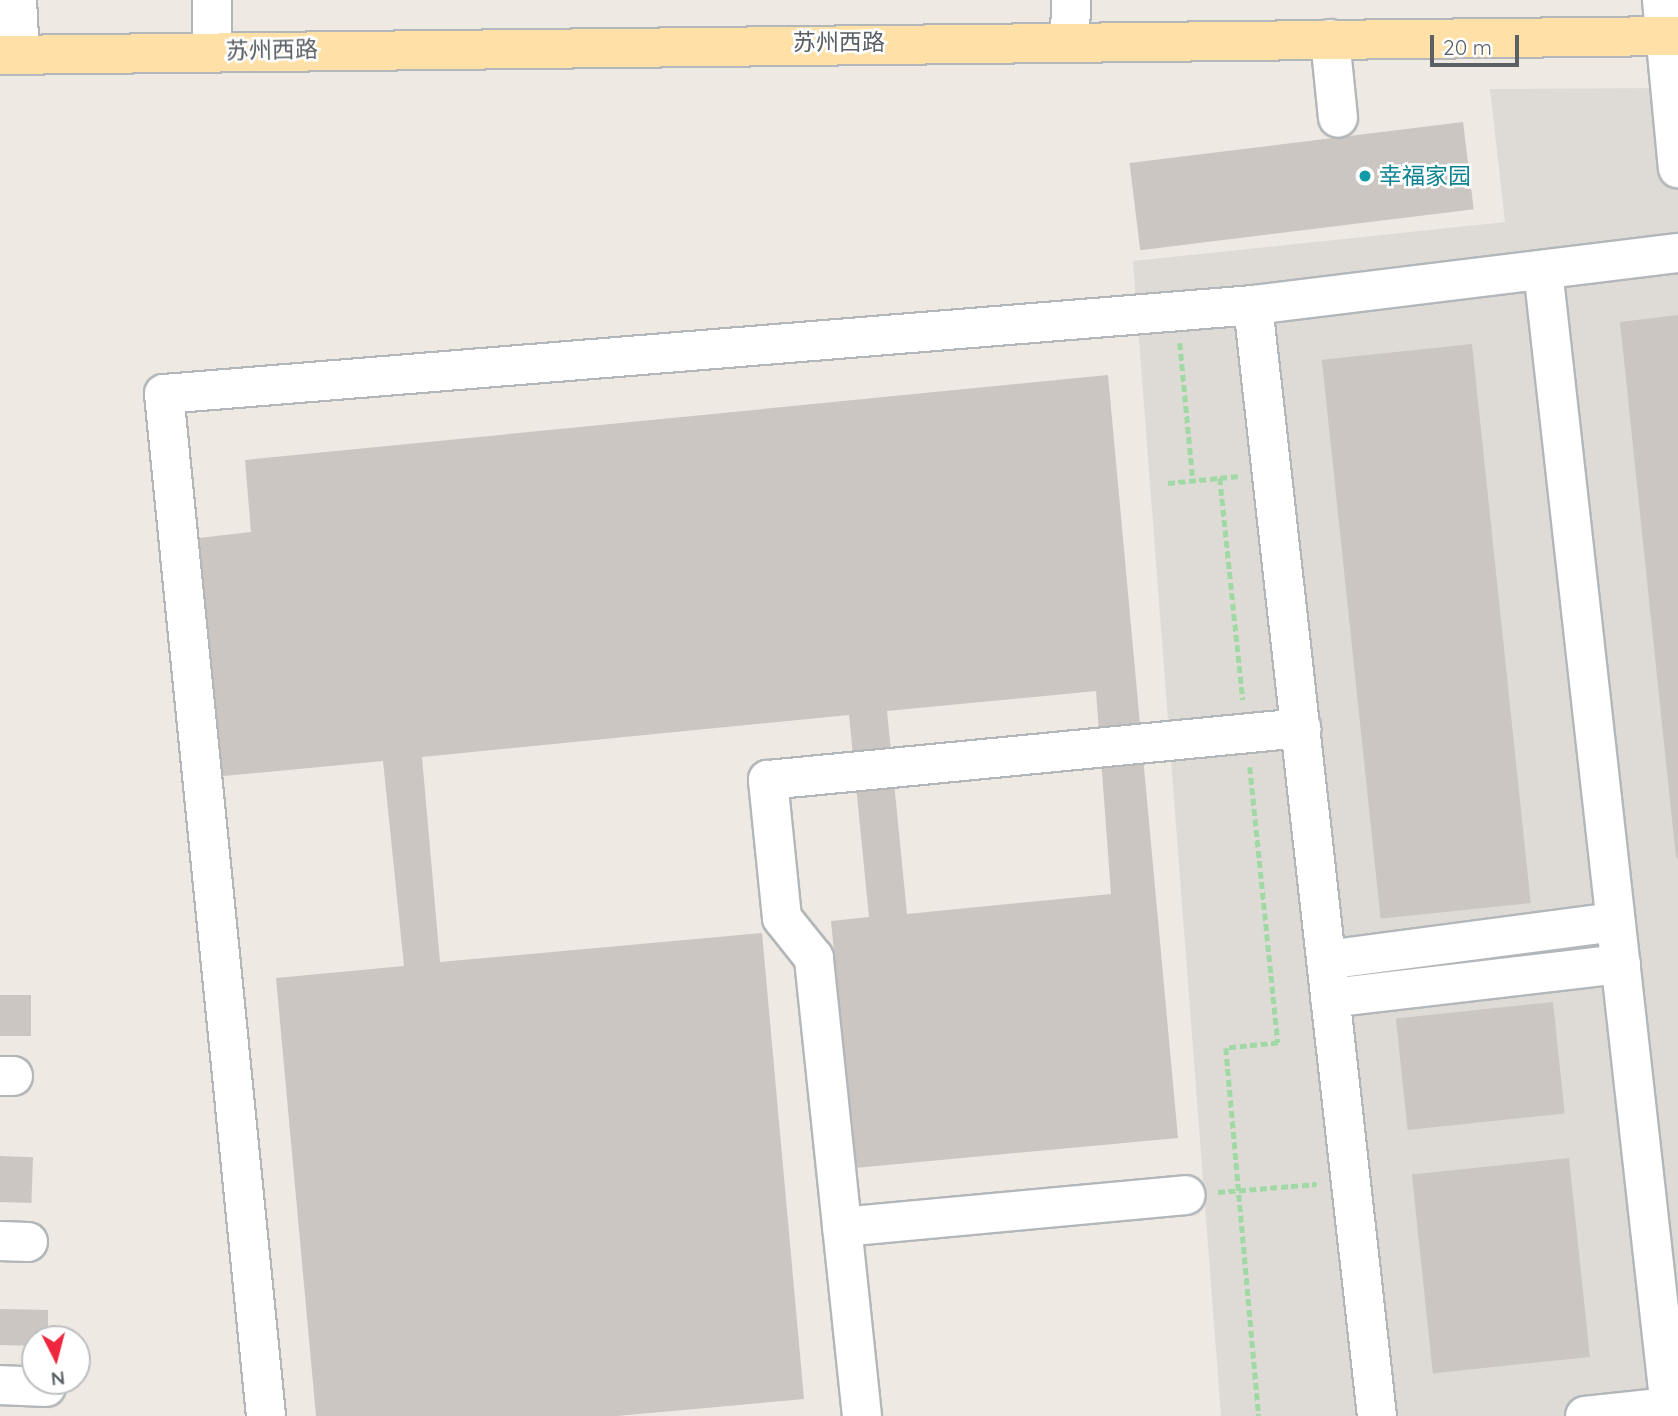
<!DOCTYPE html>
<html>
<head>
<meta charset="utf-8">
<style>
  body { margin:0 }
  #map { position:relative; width:1678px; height:1416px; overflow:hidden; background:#eee9e2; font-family:Quicksand,"Noto Sans SC",sans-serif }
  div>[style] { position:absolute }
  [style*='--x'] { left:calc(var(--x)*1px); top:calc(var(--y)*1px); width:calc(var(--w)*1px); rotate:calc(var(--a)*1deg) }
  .industrial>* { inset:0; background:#dedbd7 }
  .building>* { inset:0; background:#cbc6c1; transform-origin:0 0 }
  .path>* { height:4.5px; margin-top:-2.25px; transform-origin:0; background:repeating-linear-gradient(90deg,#a0d9a4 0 7px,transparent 0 10.5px) }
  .roads { filter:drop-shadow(2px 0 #b3b7ba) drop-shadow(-2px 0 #b3b7ba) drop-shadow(0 2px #b3b7ba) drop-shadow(0 -2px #b3b7ba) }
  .minor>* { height:38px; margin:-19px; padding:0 19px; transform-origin:19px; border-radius:19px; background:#fff }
  .major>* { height:38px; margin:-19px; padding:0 19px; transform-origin:19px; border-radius:19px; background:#ffe0a6 }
  .dots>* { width:19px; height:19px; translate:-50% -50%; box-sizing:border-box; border:4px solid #fff; border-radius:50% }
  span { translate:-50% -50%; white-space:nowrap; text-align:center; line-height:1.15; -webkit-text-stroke:5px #fff; paint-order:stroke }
  .street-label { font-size:23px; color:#5a6064 }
  .culture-label { font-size:23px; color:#0d838f }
  .left { translate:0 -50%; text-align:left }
  .north { position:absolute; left:21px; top:1325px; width:70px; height:70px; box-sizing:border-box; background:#fff; border:2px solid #bdbfc1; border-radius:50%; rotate:174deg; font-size:19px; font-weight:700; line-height:28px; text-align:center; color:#5a6064 }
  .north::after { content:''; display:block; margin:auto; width:24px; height:32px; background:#ef273e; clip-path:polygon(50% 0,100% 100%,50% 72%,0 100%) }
  .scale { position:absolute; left:1430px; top:35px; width:89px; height:32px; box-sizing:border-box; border:4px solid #5a6064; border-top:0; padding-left:9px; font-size:21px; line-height:24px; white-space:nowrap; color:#5a6064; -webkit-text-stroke:5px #fff; paint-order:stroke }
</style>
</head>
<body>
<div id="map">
  <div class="industrial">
    <i style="clip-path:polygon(1678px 88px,1678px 1416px,1221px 1416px,1133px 261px,1505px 222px,1490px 89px)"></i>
  </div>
  <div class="building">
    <i style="left:1463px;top:122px;width:88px;height:336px;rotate:83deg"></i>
    <i style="clip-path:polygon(1678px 315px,1678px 858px,1676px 858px,1620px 322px)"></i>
    <i style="left:1472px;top:344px;width:562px;height:151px;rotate:84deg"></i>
    <i style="clip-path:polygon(evenodd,1108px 375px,1178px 1138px,855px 1168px,831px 921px,869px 917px,849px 715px,422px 757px,440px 962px,762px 933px,804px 1399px,617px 1416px,316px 1416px,276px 978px,404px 966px,383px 761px,213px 777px,190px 539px,251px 532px,245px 460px,1108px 375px,1096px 691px,1111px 894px,907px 914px,887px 711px,1096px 691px)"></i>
    <i style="left:0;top:995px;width:31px;height:41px"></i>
    <i style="left:1553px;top:1002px;width:112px;height:158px;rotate:84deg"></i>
    <i style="left:0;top:1156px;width:33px;height:46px;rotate:2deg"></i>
    <i style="left:1569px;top:1158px;width:200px;height:158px;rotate:84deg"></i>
    <i style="clip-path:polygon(0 1309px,48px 1310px,48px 1339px,35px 1339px,35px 1346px,0 1345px)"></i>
  </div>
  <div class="path">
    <i style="--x:1180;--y:343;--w:139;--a:84.6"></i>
    <i style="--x:1220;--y:478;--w:223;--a:84.1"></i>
    <i style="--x:1168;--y:483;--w:72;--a:-5.6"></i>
    <i style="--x:1250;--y:767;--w:277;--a:84.2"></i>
    <i style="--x:1278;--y:1043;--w:52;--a:174.5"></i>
    <i style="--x:1226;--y:1048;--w:369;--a:84.9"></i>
    <i style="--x:1218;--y:1192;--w:99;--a:-4.6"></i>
  </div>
  <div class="roads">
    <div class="minor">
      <i style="--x:17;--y:0;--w:55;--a:86.9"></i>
      <i style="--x:1662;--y:0;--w:169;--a:84.6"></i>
      <i style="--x:1330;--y:39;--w:79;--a:84.2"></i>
      <i style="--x:1070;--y:40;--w:40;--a:-88.6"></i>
      <i style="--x:212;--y:51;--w:51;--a:-90"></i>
      <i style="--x:1543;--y:270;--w:1144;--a:83.63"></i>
      <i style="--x:1326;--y:960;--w:292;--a:-7.5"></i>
      <i style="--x:1330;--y:998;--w:293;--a:-6.7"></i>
      <i style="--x:0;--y:1076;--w:13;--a:0"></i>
      <i style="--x:842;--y:1227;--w:345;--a:-5.3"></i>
      <i style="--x:0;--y:1241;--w:28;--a:2"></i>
      <i style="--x:0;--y:1385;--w:46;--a:2.5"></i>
      <i style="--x:266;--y:1416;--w:1027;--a:-95.7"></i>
      <i style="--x:164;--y:394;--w:1093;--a:-4.67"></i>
      <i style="--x:862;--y:1416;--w:461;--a:-96"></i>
      <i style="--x:814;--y:958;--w:51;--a:-128.7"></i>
      <i style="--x:782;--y:918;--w:139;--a:-95.8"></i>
      <i style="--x:768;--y:780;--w:536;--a:-5.57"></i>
      <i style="--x:1377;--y:1416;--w:1118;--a:-96.37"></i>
      <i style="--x:1253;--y:305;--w:428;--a:-7"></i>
      <i style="--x:1585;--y:1416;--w:94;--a:-6.1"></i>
    </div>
    <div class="major">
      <i style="--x:0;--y:55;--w:1678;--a:-0.65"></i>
    </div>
  </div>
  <div class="dots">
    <i style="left:1365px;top:176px;background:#0f9aa8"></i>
  </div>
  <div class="street-label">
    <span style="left:839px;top:42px">苏州西路</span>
    <span style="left:272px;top:50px;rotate:-1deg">苏州西路</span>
  </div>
  <div class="culture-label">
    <span class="left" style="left:1379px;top:176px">幸福家园</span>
  </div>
  <div class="north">N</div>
  <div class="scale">20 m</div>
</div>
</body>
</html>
